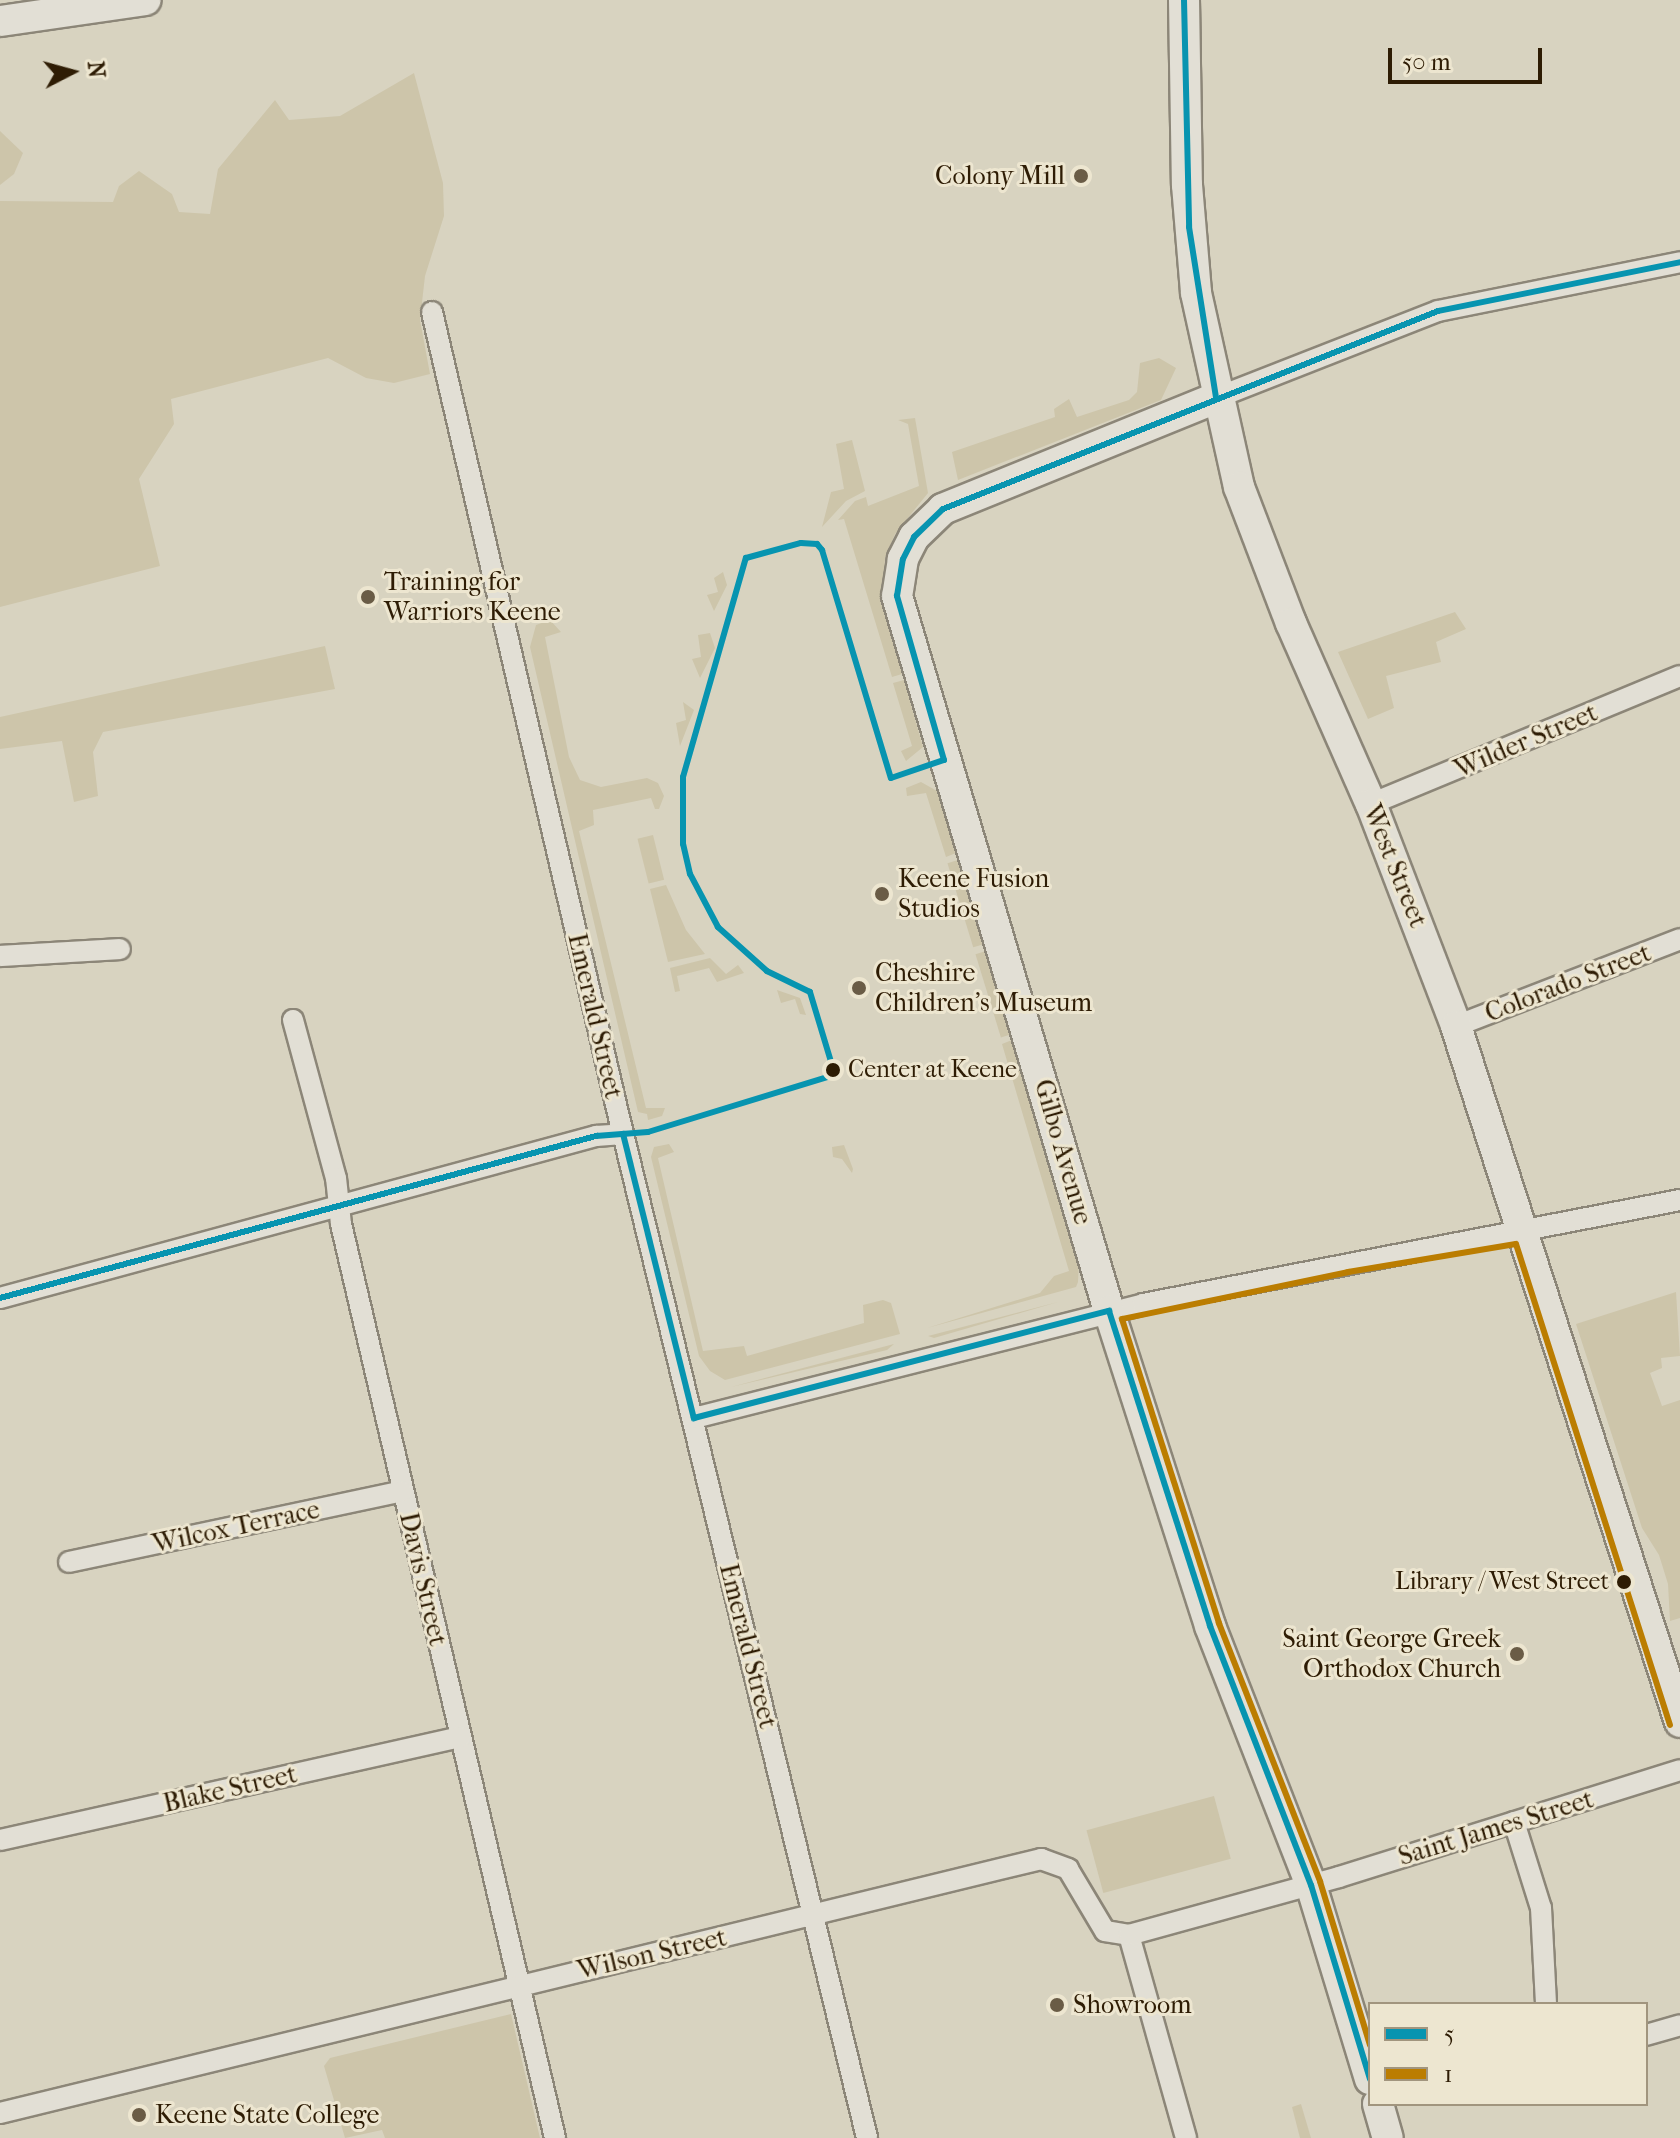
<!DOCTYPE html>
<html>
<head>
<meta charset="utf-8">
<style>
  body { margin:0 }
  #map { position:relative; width:1680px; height:2138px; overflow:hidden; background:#d8d3c0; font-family:"IM FELL French Canon",serif }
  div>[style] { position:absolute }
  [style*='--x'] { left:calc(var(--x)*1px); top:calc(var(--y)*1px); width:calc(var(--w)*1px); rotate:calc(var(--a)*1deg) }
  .green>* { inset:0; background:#cdc5aa; transform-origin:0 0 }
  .roads { filter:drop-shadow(2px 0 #8c8678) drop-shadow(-2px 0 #8c8678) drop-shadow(0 2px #8c8678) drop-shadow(0 -2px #8c8678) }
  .street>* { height:20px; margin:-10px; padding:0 10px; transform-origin:10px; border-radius:10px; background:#e2dfd5 }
  .secondary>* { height:30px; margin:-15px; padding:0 15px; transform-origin:15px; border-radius:15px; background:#e2dfd5 }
  .bus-1>* { height:6px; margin:-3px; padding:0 3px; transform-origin:3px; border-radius:3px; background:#0794b0 }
  .bus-2>* { height:6px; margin:-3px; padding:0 3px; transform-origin:3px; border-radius:3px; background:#bb7d01 }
  .dots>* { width:22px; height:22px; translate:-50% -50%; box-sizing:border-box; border:4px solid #ede6d0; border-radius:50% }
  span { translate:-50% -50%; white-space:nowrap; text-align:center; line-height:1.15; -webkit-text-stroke:6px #ede6d0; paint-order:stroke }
  .bus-label { font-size:24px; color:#2e1c04 }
  .left { translate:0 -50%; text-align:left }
  .right { translate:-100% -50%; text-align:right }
  .poi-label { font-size:26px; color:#2e1c04 }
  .street-label { font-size:26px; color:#2e1c04 }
  .legend { position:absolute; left:1368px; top:2002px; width:280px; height:104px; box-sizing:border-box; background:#ede6d0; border:2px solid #a1957e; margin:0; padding:10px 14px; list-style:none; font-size:24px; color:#2e1c04 }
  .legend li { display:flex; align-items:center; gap:16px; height:40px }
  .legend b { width:40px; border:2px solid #a1957e }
  .north { position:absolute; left:32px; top:32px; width:80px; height:80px; -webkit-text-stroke:6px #ede6d0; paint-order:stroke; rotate:84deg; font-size:22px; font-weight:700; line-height:32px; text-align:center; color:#2e1c04 }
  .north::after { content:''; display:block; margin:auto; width:28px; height:36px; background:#2e1c04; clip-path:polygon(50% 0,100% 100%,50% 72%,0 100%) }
  .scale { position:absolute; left:1388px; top:48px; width:154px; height:36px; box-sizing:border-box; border:4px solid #2e1c04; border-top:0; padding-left:10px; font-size:24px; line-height:28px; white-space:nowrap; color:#2e1c04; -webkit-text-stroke:6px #ede6d0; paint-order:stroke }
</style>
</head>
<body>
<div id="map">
  <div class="green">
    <i style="clip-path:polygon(414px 73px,443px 183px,444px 216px,425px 276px,420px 320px,430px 374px,394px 383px,366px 378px,328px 358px,171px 399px,174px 424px,139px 479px,160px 566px,0 607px,0 201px,113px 202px,119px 186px,139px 171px,172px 194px,179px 212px,210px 214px,218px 169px,275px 100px,289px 120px,340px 116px)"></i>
    <i style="clip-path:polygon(0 131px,23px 153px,14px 174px,0 185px)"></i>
    <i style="clip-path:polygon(1159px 358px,1176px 368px,1161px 400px,958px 480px,952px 452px,1055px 417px,1054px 409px,1069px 399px,1077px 417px,1129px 400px,1137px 392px,1140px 363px)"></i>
    <i style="clip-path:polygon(915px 418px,928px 493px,895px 534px,885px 558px,883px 604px,902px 674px,892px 677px,844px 519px,838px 520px,855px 501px,866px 497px,868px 506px,919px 486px,908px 424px,898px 420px)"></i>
    <i style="clip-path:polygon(852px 440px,865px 491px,846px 501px,822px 527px,831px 492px,844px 489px,836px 444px)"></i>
    <i style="clip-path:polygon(723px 572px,727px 585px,714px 611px,707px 595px,718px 592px,714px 578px)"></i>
    <i style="clip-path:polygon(1455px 612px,1466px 629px,1436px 642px,1441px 662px,1386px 676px,1394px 708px,1368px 719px,1338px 652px)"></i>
    <i style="clip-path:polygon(550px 620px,561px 632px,545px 637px,569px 757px,580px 780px,601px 787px,647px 778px,658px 783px,664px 796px,659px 809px,655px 809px,651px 798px,593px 810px,594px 825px,579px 831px,646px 1108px,665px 1108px,662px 1116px,648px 1120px,647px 1114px,638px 1112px,530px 647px,536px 625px)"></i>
    <i style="clip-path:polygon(710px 633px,715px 648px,700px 678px,692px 659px,701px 657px,698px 635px)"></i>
    <i style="clip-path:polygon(325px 646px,335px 689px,103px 732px,93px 752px,98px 796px,74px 802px,62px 741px,0 749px,0 717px)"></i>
    <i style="clip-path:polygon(904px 680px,923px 747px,906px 761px,901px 751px,912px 746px,893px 683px)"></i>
    <i style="clip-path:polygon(683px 702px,694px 710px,680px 746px,676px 723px,686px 720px)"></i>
    <i style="clip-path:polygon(921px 782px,937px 791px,956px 853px,946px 857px,926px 793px,907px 796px,906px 788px)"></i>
    <i style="left:653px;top:835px;width:46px;height:16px;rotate:76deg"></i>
    <i style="left:958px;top:860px;width:88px;height:11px;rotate:73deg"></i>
    <i style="clip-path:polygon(666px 885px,686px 930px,705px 954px,668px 962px,650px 889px)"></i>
    <i style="left:986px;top:951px;width:87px;height:11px;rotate:73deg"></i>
    <i style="clip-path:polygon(710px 958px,726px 974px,738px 965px,744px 973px,717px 982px,709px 968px,677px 976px,680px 991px,675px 992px,670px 968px)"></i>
    <i style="clip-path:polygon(777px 990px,800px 998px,806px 1015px,800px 1014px,795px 999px,781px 1003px)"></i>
    <i style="clip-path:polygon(1012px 1040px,1079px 1262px,1078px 1282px,1076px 1287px,927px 1328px,1040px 1293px,1054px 1276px,1069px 1271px,1002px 1044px)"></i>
    <i style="clip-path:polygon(669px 1144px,674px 1152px,658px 1158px,703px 1351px,744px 1346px,747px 1356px,864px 1323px,863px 1305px,883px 1300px,891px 1303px,900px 1334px,725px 1380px,710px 1371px,699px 1356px,651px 1157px,654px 1147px)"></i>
    <i style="clip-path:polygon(844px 1145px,853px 1169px,852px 1173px,842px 1159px,833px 1157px,832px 1147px)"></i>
    <i style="clip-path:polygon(1676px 1292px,1680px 1356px,1661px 1358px,1662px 1368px,1650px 1373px,1662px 1406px,1680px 1400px,1680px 1618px,1670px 1621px,1668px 1584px,1659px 1555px,1642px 1528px,1576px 1324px)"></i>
    <i style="clip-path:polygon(1058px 1302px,934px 1338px,928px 1336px)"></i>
    <i style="clip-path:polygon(894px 1344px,887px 1350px,731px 1387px)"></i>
    <i style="left:1214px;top:1796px;width:65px;height:132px;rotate:75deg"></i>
    <i style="clip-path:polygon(511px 2014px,540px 2138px,385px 2138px,382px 2130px,345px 2138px,324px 2066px,330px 2058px)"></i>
    <i style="clip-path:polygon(1301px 2104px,1311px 2138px,1300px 2138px,1292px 2107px)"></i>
  </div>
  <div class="roads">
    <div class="street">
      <i style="--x:432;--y:312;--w:818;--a:76.93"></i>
      <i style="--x:617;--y:1109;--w:1059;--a:76.34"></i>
      <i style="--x:1216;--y:398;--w:238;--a:-21.4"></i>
      <i style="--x:1438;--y:311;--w:247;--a:-11.4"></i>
      <i style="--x:1371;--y:804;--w:334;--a:-22.5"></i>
      <i style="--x:0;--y:956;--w:120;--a:-3.3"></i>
      <i style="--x:293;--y:1020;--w:164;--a:74.8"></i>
      <i style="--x:336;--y:1178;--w:46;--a:83.8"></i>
      <i style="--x:341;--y:1224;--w:939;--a:76.82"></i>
      <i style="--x:1456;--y:1026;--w:240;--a:-21.2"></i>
      <i style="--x:0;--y:1298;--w:618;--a:-15.21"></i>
      <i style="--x:596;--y:1136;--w:27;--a:-4"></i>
      <i style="--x:694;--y:1418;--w:463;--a:-14.2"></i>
      <i style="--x:1143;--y:1304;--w:547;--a:-10.96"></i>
      <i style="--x:69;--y:1562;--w:340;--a:-12"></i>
      <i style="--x:1514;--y:1822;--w:90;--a:72.6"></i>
      <i style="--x:1541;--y:1908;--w:96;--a:87"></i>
      <i style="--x:0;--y:1840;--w:472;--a:-12.6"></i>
      <i style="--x:1129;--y:1935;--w:211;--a:74.3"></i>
      <i style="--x:1646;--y:2035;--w:35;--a:-16"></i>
      <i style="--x:0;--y:2113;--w:1072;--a:-13.71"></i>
      <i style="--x:1041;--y:1859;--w:29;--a:20"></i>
      <i style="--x:1068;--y:1869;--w:72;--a:59.2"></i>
      <i style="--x:1105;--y:1931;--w:24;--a:9"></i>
      <i style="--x:1129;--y:1935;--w:218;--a:-15.4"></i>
      <i style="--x:1339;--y:1877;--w:357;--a:-17.4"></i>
    </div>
    <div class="secondary">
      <i style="--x:1184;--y:0;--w:185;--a:89.1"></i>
      <i style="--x:1187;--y:185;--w:108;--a:85.2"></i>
      <i style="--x:1196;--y:293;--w:199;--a:77.5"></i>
      <i style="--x:1239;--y:487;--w:146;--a:69.1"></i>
      <i style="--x:1291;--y:623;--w:198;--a:66.2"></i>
      <i style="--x:1371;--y:804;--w:238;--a:69"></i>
      <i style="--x:1456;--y:1026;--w:731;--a:72.16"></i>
      <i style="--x:0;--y:21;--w:147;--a:-8.2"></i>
      <i style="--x:1216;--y:398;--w:295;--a:157.9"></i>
      <i style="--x:943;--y:509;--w:40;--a:136"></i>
      <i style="--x:914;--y:537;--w:25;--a:117"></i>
      <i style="--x:903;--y:559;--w:37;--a:99"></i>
      <i style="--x:897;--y:596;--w:746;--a:73.48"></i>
      <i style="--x:1109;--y:1311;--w:331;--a:72.2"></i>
      <i style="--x:1210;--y:1626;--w:278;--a:68.7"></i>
      <i style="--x:1311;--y:1885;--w:203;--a:73.1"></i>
      <i style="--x:1378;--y:2104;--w:35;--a:74"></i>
    </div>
  </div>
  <div class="bus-1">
    <i style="--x:1184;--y:0;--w:227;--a:88.7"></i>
    <i style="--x:1189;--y:227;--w:173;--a:81"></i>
    <i style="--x:623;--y:1134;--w:293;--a:76"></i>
    <i style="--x:694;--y:1418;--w:429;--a:-14.5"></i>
    <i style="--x:1109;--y:1311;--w:331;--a:72.2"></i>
    <i style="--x:1210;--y:1626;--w:278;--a:68.7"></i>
    <i style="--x:1311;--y:1885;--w:203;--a:73.1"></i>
    <i style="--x:0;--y:1298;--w:618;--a:-15.21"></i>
    <i style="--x:596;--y:1136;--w:52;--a:-4.4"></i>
    <i style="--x:648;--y:1132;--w:195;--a:-17"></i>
    <i style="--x:835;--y:1075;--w:87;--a:-106.8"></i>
    <i style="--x:810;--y:992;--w:48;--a:-154"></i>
    <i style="--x:767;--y:971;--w:66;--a:-138.1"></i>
    <i style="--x:718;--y:927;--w:60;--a:-117.8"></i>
    <i style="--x:690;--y:874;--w:31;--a:-103"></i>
    <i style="--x:683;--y:844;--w:67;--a:-90"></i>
    <i style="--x:683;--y:777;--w:228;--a:-74"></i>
    <i style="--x:746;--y:558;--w:57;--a:-15.3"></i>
    <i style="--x:801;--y:543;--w:16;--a:4"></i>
    <i style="--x:817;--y:544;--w:8;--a:50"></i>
    <i style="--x:822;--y:550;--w:238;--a:73.2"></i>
    <i style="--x:891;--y:778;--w:56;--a:-18.8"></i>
    <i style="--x:944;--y:760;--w:171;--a:-106"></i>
    <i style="--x:897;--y:596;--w:37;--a:-81"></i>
    <i style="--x:903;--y:559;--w:25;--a:-63"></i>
    <i style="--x:914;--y:537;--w:40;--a:-44"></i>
    <i style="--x:943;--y:509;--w:533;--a:-21.8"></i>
    <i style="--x:1438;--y:311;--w:247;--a:-11.4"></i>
  </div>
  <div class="bus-2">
    <i style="--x:1370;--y:2045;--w:171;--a:-107"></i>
    <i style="--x:1320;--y:1881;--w:277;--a:-111.4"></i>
    <i style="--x:1219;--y:1623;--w:319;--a:-107.7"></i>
    <i style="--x:1122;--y:1319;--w:231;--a:-11.7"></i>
    <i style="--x:1348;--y:1272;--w:170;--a:-9.5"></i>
    <i style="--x:1516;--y:1244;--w:505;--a:72.25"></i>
  </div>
  <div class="dots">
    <i style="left:1081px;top:176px;background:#6a5c46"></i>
    <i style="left:368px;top:597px;background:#6a5c46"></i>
    <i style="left:882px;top:894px;background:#6a5c46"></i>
    <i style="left:859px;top:988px;background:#6a5c46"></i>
    <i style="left:833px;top:1070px;background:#2e1c04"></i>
    <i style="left:1624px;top:1582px;background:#2e1c04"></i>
    <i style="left:1517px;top:1654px;background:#6a5c46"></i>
    <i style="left:1057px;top:2005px;background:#6a5c46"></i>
    <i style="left:139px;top:2115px;background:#6a5c46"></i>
  </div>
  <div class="bus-label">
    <span class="left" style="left:848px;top:1070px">Center at Keene</span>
    <span class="right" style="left:1609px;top:1582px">Library / West Street</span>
  </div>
  <div class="poi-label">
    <span class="right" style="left:1065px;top:176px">Colony Mill</span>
    <span class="left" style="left:384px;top:597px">Training for<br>Warriors Keene</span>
    <span class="left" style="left:898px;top:894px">Keene Fusion<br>Studios</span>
    <span class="left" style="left:875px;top:988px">Cheshire<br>Children's Museum</span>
    <span class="right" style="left:1501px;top:1654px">Saint George Greek<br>Orthodox Church</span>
    <span class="left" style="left:1073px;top:2005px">Showroom</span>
    <span class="left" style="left:155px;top:2115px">Keene State College</span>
  </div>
  <div class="street-label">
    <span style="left:1526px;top:741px;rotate:-23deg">Wilder Street</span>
    <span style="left:1395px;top:866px;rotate:68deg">West Street</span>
    <span style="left:1568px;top:983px;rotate:-21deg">Colorado Street</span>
    <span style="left:595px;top:1016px;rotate:77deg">Emerald Street</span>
    <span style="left:1063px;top:1152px;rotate:74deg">Gilbo Avenue</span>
    <span style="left:236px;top:1527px;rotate:-12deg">Wilcox Terrace</span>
    <span style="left:423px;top:1579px;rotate:77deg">Davis Street</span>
    <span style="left:748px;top:1646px;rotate:76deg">Emerald Street</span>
    <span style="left:230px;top:1789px;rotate:-13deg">Blake Street</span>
    <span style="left:1496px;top:1828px;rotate:-17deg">Saint James Street</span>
    <span style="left:652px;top:1954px;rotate:-13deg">Wilson Street</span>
  </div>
  <ul class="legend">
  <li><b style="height:10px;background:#0794b0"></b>5</li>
  <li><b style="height:10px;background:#bb7d01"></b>1</li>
  </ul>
  <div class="north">N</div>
  <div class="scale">50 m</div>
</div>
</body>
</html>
